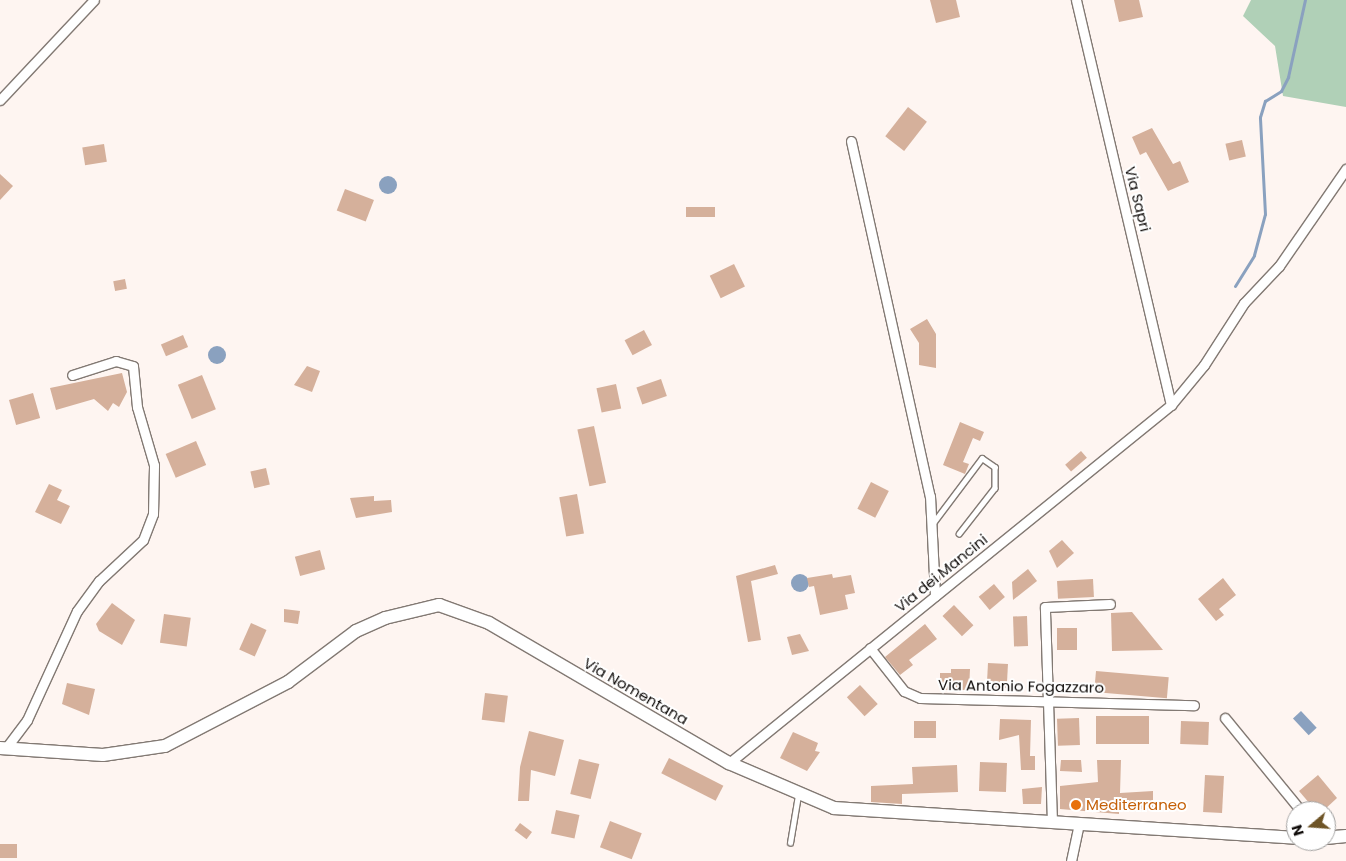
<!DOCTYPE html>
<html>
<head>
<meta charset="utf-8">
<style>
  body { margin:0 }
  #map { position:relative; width:1346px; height:861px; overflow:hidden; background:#fef5f1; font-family:Poppins,sans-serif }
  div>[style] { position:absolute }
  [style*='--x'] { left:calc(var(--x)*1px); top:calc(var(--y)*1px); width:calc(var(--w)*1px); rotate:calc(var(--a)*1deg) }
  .green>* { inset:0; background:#b0d0b7 }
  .water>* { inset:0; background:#8aa1bf; transform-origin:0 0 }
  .round { border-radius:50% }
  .stream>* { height:3px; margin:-1.5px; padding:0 1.5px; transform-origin:1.5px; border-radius:1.5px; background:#8aa1bf }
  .building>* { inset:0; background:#d5b09b; transform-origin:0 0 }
  .roads { filter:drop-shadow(1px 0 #827973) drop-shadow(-1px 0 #827973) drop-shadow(0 1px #827973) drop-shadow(0 -1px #827973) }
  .lane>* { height:4.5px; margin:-2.25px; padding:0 2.25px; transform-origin:2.25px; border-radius:2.25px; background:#fff }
  .street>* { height:9px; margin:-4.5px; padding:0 4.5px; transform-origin:4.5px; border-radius:4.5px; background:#fff }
  .secondary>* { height:12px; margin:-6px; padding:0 6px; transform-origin:6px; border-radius:6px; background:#fff }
  .dots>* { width:14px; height:14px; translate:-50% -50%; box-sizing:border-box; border:2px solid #fff; border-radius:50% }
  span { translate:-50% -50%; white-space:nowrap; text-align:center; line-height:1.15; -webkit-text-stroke:4px #fff; paint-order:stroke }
  .street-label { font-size:15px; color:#100c0a }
  .food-label { font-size:15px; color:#c56008 }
  .left { translate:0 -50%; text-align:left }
  .north { position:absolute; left:1286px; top:801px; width:50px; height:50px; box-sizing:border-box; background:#fff; border:1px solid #9f9e9d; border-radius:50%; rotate:252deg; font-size:14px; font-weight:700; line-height:20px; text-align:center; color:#100c0a }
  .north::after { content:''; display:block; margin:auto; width:18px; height:22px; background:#6e5426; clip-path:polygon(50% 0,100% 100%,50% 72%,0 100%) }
</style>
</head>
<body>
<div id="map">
  <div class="green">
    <i style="clip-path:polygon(1251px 0,1346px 0,1346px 107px,1283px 96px,1275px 46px,1243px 16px)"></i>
  </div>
  <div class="water">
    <i class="round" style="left:379px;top:176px;width:18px;height:18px"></i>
    <i class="round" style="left:208px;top:346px;width:18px;height:18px"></i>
    <i class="round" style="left:791px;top:574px;width:18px;height:18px"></i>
    <i style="left:1301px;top:711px;width:23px;height:11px;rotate:47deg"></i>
  </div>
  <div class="stream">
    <i style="--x:1235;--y:286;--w:36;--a:-58"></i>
    <i style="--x:1254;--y:255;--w:42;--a:-75"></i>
    <i style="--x:1265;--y:214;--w:97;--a:-93"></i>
    <i style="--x:1260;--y:117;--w:17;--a:-73"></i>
    <i style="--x:1265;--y:101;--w:19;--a:-32"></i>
    <i style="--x:1281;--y:91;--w:16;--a:-63"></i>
    <i style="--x:1288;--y:77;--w:79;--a:-77.6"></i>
  </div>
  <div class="building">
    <i style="clip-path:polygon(930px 0,956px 0,960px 17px,936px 23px)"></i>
    <i style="clip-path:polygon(1114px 0,1139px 0,1143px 17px,1119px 22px)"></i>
    <i style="left:908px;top:107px;width:24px;height:37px;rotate:38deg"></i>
    <i style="clip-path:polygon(1152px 128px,1173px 164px,1180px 161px,1189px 182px,1168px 191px,1146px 152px,1140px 155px,1132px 137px)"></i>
    <i style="left:1242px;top:140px;width:17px;height:17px;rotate:77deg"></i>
    <i style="left:104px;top:144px;width:18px;height:22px;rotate:81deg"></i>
    <i style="clip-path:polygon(0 174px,13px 186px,0 200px)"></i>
    <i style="left:345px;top:189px;width:31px;height:23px;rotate:21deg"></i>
    <i style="left:715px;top:207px;width:10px;height:29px;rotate:90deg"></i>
    <i style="left:734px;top:264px;width:25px;height:27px;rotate:64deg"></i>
    <i style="left:125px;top:279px;width:10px;height:12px;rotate:79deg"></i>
    <i style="clip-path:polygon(927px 319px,936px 334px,936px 368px,919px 365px,919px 343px,910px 329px)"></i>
    <i style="left:644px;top:330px;width:17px;height:22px;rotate:62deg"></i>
    <i style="left:183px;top:335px;width:13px;height:24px;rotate:67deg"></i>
    <i style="clip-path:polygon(307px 366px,320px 371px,312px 392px,294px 385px)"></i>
    <i style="clip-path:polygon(122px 373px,127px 392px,119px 407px,113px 403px,108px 411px,94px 399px,56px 410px,50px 388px)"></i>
    <i style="left:202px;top:375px;width:37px;height:26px;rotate:68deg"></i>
    <i style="left:661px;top:379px;width:18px;height:26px;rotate:71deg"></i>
    <i style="left:616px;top:384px;width:25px;height:20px;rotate:78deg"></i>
    <i style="left:33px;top:393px;width:26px;height:25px;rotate:74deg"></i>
    <i style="clip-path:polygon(960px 422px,984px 432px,980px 441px,973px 438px,963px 462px,969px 464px,965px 474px,943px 465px)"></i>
    <i style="left:594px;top:426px;width:58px;height:17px;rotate:78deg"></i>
    <i style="left:196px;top:441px;width:26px;height:33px;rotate:67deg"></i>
    <i style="left:1081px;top:451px;width:9px;height:21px;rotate:49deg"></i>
    <i style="left:266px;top:468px;width:17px;height:16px;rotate:77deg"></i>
    <i style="left:871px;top:482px;width:20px;height:30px;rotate:27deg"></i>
    <i style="clip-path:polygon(49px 484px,62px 490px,57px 500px,70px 506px,61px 524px,35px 512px)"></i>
    <i style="left:577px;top:494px;width:40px;height:18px;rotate:80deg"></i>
    <i style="clip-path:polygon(374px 496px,374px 501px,391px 500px,392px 512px,356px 518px,350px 498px)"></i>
    <i style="clip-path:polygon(1062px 540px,1074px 553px,1057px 568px,1049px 551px)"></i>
    <i style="left:320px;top:550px;width:20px;height:26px;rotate:75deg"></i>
    <i style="clip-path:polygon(775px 565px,778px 574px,751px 581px,761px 640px,748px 642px,736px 576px)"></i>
    <i style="clip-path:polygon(1028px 569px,1037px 581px,1013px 600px,1012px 582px)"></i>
    <i style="clip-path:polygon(832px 574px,833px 578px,851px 575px,855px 593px,845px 595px,848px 609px,820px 615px,814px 586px,809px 587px,807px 578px)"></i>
    <i style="clip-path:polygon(1223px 578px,1236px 595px,1219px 609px,1224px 615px,1216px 621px,1198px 599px)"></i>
    <i style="left:1093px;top:579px;width:18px;height:36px;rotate:87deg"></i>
    <i style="left:994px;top:584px;width:17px;height:20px;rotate:50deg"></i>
    <i style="clip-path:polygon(112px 603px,135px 620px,122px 645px,99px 631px,96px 624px)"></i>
    <i style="left:954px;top:605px;width:28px;height:16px;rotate:46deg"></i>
    <i style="clip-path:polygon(284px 609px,300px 611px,298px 624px,284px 622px)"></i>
    <i style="clip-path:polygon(1132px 612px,1163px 650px,1112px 651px,1111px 613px)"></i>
    <i style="left:164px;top:614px;width:27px;height:29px;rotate:8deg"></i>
    <i style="left:1027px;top:616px;width:30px;height:14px;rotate:88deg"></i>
    <i style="left:251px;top:623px;width:17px;height:29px;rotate:24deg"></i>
    <i style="clip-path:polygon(925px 624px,937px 639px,909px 660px,913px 665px,900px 675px,885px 657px)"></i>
    <i style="left:1057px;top:628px;width:20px;height:22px"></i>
    <i style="clip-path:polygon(800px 634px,809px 651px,792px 655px,787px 637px)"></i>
    <i style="left:988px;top:663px;width:20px;height:24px;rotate:3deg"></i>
    <i style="clip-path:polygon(951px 669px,970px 669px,969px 690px,940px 690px,940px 673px,951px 673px)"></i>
    <i style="left:1096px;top:671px;width:73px;height:21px;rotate:5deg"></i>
    <i style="clip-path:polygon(67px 683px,95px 689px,89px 715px,62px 704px)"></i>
    <i style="left:860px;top:685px;width:26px;height:18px;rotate:47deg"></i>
    <i style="left:485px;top:693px;width:23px;height:27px;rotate:7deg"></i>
    <i style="left:1096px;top:716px;width:53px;height:28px"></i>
    <i style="left:1079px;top:718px;width:27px;height:22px;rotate:88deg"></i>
    <i style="clip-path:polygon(1000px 719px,1031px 720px,1030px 756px,1035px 756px,1035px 770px,1021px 770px,1019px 735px,999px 740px)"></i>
    <i style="left:914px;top:721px;width:22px;height:17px"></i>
    <i style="left:1181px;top:721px;width:28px;height:23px;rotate:2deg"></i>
    <i style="clip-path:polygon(529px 731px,564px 740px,555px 776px,531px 770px,529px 801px,518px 801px,520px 767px)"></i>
    <i style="clip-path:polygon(793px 732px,818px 743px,815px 751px,820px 752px,807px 771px,780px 758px)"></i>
    <i style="left:669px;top:758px;width:61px;height:17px;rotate:27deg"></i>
    <i style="left:579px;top:759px;width:21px;height:36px;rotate:14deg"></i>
    <i style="clip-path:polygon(1061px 760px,1081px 760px,1082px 772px,1060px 771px)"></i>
    <i style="clip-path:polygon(1097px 760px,1121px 760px,1120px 793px,1153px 791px,1153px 809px,1119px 810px,1119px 814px,1060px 809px,1060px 786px,1098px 782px)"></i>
    <i style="left:980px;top:762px;width:27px;height:29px;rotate:2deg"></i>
    <i style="clip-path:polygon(957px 765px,958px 792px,902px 794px,902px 804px,871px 802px,871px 786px,913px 784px,912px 767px)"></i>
    <i style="left:1205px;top:775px;width:19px;height:37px;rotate:3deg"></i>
    <i style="clip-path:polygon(1318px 775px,1337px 798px,1323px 811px,1316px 811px,1299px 791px)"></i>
    <i style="clip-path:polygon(1042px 787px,1041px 804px,1023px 804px,1022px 789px)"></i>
    <i style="left:556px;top:810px;width:24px;height:24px;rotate:12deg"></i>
    <i style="left:610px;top:821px;width:34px;height:28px;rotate:21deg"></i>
    <i style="left:520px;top:823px;width:15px;height:9px;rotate:37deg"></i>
    <i style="left:0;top:844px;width:17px;height:14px"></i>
  </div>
  <div class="roads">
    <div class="lane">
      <i style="--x:933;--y:523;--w:81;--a:-53"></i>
      <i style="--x:982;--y:458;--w:16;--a:35"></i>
      <i style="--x:995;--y:467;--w:21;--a:90"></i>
      <i style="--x:995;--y:488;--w:58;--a:128"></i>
      <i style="--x:790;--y:843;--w:49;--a:-80.5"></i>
    </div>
    <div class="street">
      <i style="--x:1076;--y:0;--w:416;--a:76.8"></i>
      <i style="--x:0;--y:100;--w:137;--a:-46.8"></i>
      <i style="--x:851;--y:141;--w:364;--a:77.5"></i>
      <i style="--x:930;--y:496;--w:100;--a:87.1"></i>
      <i style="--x:870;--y:648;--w:55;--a:51.7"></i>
      <i style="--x:904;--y:691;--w:17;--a:24"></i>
      <i style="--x:920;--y:698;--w:274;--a:1.5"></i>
      <i style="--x:1225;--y:718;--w:120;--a:50.7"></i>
      <i style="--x:6;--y:748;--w:35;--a:-53"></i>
      <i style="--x:27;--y:720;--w:120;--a:-65.4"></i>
      <i style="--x:77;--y:611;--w:37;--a:-54"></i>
      <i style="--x:99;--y:581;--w:60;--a:-43"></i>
      <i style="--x:143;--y:540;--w:28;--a:-69"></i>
      <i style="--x:153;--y:514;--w:49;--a:-88.8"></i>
      <i style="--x:154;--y:465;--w:60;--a:-106.3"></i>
      <i style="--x:137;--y:407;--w:41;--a:-95.6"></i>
      <i style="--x:133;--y:366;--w:18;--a:-164"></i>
      <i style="--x:116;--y:361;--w:46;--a:162.3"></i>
      <i style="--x:729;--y:763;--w:569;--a:-39.01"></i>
      <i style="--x:1171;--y:405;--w:52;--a:-50.5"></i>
      <i style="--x:1204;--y:365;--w:74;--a:-57.2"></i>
      <i style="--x:1244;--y:303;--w:51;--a:-46.6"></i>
      <i style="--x:1279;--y:266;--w:118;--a:-55.4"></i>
      <i style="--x:1052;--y:822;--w:215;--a:-91.9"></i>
      <i style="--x:1045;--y:607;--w:65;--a:-2.6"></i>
      <i style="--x:1071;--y:861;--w:39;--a:-78"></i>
    </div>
    <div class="secondary">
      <i style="--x:0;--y:748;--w:103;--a:3.9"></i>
      <i style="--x:103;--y:755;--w:63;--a:-8.3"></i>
      <i style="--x:165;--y:746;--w:139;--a:-27.5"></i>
      <i style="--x:288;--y:682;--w:85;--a:-36.9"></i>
      <i style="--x:356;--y:631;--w:32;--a:-24"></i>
      <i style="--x:385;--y:618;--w:56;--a:-13.5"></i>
      <i style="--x:439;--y:605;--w:53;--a:19.8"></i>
      <i style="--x:489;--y:623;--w:278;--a:30.3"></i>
      <i style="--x:729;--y:763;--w:114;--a:23.2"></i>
      <i style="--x:834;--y:808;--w:463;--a:3.7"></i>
      <i style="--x:1326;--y:838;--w:20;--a:-6"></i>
    </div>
  </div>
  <div class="dots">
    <i style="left:1076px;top:805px;background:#e8710a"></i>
  </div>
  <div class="street-label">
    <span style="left:1138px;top:199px;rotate:76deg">Via Sapri</span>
    <span style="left:941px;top:573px;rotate:-39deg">Via dei Mancini</span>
    <span style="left:1021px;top:686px;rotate:1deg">Via Antonio Fogazzaro</span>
    <span style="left:636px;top:691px;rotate:30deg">Via Nomentana</span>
  </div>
  <div class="food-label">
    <span class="left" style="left:1086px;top:805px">Mediterraneo</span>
  </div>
  <div class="north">N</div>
</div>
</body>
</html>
